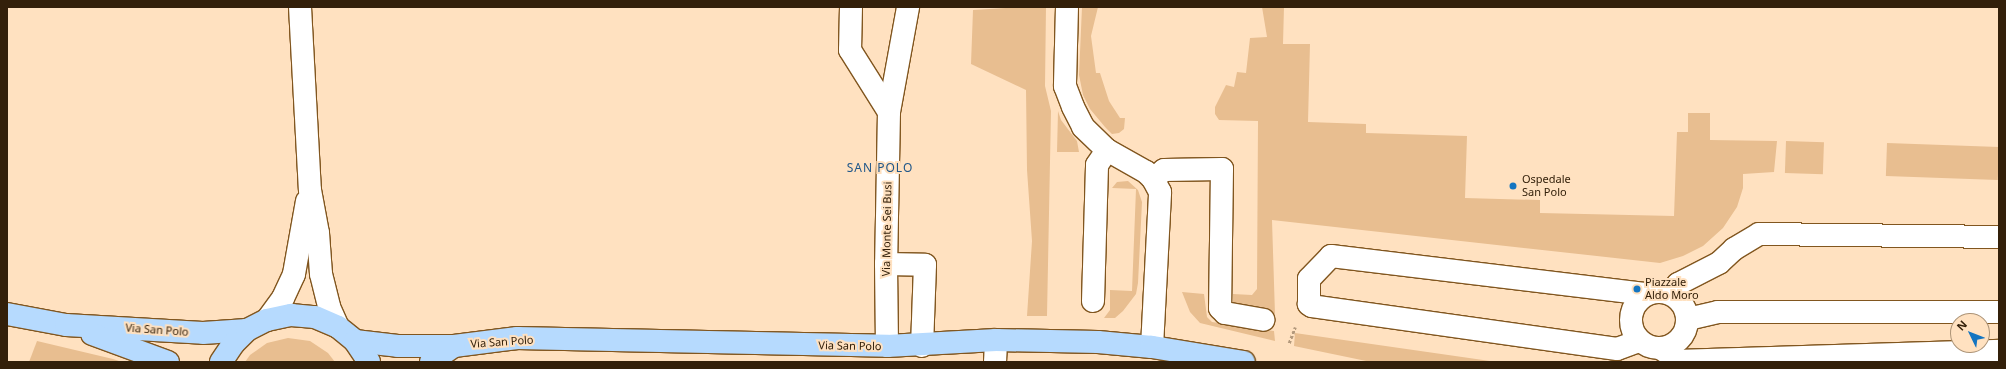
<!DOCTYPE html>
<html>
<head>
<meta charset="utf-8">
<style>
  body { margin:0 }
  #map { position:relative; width:2006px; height:369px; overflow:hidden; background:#ffe1c0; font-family:"Noto Sans",sans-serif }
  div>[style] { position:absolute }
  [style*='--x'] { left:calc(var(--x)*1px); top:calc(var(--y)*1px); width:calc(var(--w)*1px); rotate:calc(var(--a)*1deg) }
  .green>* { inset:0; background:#e8be90; transform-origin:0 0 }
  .path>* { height:2.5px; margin-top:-1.25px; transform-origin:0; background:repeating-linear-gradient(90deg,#b3997c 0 3px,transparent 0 5px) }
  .roads { filter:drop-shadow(1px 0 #81561f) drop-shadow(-1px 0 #81561f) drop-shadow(0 1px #81561f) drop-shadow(0 -1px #81561f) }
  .minor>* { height:22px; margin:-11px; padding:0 11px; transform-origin:11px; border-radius:11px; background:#fff }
  .minor>.ring { margin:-11px; padding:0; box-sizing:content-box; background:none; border:22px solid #fff; border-radius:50% }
  .major>* { height:22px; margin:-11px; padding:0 11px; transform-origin:11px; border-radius:11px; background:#b6dafe }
  .dots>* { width:11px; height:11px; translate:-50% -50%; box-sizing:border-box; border:2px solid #ffe1c0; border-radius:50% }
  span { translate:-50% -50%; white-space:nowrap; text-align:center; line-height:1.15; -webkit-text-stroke:4px #ffe1c0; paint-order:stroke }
  .poi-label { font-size:11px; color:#33200a }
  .left { translate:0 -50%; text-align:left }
  .street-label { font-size:11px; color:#33200a }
  .neighbourhood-label { font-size:12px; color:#205789; letter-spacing:1px }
  .frame { position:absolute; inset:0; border:8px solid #33200a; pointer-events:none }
  .north { position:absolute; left:1950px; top:313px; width:40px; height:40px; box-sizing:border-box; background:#ffe1c0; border:1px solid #ad9477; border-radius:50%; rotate:313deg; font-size:11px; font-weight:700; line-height:16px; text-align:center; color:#33200a }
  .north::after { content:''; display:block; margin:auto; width:14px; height:18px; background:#1475c1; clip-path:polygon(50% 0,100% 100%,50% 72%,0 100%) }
</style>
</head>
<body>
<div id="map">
  <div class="green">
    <i style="clip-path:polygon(1022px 7px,1046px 7px,1045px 86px,1051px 111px,1047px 316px,1027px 316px,1032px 241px,1027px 170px,1026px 90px,971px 64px,973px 10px)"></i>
    <i style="clip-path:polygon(1082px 7px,1098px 7px,1091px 36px,1096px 73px,1100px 73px,1109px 101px,1120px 118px,1125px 118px,1124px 129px,1119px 133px,1112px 134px,1105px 127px,1090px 109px,1083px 95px,1079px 75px)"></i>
    <i style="clip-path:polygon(1262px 7px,1284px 7px,1283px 44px,1310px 44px,1308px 122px,1366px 124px,1366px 133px,1467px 136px,1465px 198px,1540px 200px,1540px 213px,1674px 216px,1677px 132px,1688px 132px,1688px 113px,1710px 113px,1710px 140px,1777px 141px,1774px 172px,1743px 174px,1743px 188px,1737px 207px,1723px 228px,1703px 246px,1683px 256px,1660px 263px,1272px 220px,1275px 314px,1239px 307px,1233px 302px,1233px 294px,1252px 295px,1257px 289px,1258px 121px,1219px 120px,1215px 114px,1215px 107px,1226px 85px,1234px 87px,1237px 72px,1246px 73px,1250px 38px,1267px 37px)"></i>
    <i style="clip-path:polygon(1058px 111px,1061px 120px,1077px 141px,1079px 152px,1057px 152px)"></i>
    <i style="left:1786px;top:141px;width:38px;height:32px;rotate:2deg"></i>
    <i style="left:1887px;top:143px;width:112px;height:33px;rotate:2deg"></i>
    <i style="clip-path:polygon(1128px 181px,1138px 190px,1142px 202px,1138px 283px,1136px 294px,1123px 311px,1115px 318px,1104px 318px,1110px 310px,1110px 290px,1132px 291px,1136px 189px,1112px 188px,1117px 182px)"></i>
    <i style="clip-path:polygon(1182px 292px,1204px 294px,1207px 317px,1212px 322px,1274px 331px,1275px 341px,1200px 323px,1190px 312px)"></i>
    <i style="clip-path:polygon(1295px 333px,1497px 362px,1371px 362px,1294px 346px)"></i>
    <i style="clip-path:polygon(288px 338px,310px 341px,328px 353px,335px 362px,245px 362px,250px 355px,267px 343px)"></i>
    <i style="clip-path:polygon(37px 341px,113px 359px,122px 362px,29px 362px)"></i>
  </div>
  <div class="path">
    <i style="--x:1289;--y:343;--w:17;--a:-69"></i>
  </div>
  <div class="roads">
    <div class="minor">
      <i style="--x:300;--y:7;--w:183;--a:86.9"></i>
      <i style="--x:310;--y:190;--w:44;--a:79.5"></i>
      <i style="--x:318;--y:233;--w:41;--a:85.8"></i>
      <i style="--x:321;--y:274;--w:34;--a:76"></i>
      <i style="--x:329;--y:307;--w:22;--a:66"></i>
      <i style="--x:851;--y:7;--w:43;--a:91.3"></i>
      <i style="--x:850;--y:50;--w:73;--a:57.8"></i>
      <i style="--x:889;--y:112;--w:152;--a:91.1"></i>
      <i style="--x:886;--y:264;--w:82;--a:89.3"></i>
      <i style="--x:1067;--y:7;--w:79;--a:91.5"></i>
      <i style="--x:1065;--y:86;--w:22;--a:69"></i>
      <i style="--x:1073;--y:107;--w:22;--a:63"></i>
      <i style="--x:1083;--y:127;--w:33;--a:44"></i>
      <i style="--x:1107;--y:150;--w:45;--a:29.4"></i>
      <i style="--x:1146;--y:172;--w:10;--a:45"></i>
      <i style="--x:1153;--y:179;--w:14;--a:-39"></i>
      <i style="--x:1164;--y:170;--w:58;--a:-1"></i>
      <i style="--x:1222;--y:169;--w:139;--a:90.8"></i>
      <i style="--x:1220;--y:308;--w:7;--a:45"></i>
      <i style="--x:1225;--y:313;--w:39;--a:10"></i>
      <i style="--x:889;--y:112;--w:107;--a:-79.7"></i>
      <i style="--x:886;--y:264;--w:39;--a:1"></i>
      <i style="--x:925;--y:265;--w:81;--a:92.1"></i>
      <i class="ring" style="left:1631px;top:292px;width:34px;height:34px"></i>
      <i style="--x:1670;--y:293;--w:12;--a:-48"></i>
      <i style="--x:1678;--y:284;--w:46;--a:-27.1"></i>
      <i style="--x:1719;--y:263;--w:21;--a:-43"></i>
      <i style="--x:1734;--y:249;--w:29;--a:-31"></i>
      <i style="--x:1759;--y:234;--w:240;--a:0.7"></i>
      <i style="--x:1093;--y:301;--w:136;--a:-88.3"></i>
      <i style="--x:1097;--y:165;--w:18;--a:-56"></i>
      <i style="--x:1688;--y:319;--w:31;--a:-13"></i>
      <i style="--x:1718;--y:312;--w:281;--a:0"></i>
      <i style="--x:267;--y:320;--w:27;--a:-54"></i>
      <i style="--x:283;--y:298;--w:26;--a:-65"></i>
      <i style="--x:294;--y:274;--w:74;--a:-79.9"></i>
      <i style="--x:1639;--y:341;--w:23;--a:160"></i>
      <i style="--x:1617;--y:349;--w:308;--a:-172"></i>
      <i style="--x:1312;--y:306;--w:4;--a:-146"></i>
      <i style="--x:1309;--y:304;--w:25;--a:-90"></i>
      <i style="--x:1309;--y:279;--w:32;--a:-46"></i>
      <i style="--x:1331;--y:256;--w:318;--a:6.9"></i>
      <i style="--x:1152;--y:347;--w:155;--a:-87"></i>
      <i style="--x:1160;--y:192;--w:15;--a:-118"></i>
      <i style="--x:1660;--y:348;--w:23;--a:34"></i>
      <i style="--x:1679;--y:361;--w:320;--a:-1.8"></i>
      <i style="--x:995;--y:362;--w:22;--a:-87"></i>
    </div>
    <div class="major">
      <i style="--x:7;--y:314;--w:60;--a:10.6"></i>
      <i style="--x:66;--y:325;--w:137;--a:3.3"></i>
      <i style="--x:203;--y:333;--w:44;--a:-3.9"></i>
      <i style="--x:92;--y:334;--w:81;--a:20.2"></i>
      <i style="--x:355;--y:341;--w:43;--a:6.6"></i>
      <i style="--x:398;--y:346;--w:56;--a:0"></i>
      <i style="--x:454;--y:346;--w:64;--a:-7.2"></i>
      <i style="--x:517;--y:338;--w:370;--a:1.2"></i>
      <i style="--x:887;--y:346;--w:109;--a:-3.2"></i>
      <i style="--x:996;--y:340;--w:102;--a:1.1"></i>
      <i style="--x:1098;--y:342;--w:54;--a:5.3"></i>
      <i style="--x:1152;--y:347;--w:93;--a:9.3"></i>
      <i style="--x:221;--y:362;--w:22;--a:-56"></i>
      <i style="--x:233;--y:344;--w:20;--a:-45"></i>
      <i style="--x:247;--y:330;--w:22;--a:-27"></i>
      <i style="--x:267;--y:320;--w:25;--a:-12"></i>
      <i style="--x:291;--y:315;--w:24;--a:5"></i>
      <i style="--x:315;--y:317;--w:25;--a:23"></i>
      <i style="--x:338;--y:327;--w:22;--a:39"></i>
      <i style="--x:355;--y:341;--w:25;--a:56"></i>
      <i style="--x:431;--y:362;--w:28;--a:-35"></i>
    </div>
  </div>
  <div class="dots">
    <i style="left:1513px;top:186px;background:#1475c1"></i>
    <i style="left:1637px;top:289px;background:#1475c1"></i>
  </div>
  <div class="poi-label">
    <span class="left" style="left:1522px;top:186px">Ospedale<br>San Polo</span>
    <span class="left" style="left:1645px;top:289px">Piazzale<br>Aldo Moro</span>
  </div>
  <div class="street-label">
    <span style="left:887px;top:229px;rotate:-89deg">Via Monte Sei Busi</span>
    <span style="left:157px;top:330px;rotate:4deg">Via San Polo</span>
    <span style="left:502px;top:342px;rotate:-4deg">Via San Polo</span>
    <span style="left:850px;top:346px;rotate:1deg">Via San Polo</span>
  </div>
  <div class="neighbourhood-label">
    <span style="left:880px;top:168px">SAN POLO</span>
  </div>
  <div class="frame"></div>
  <div class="north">N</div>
</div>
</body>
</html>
